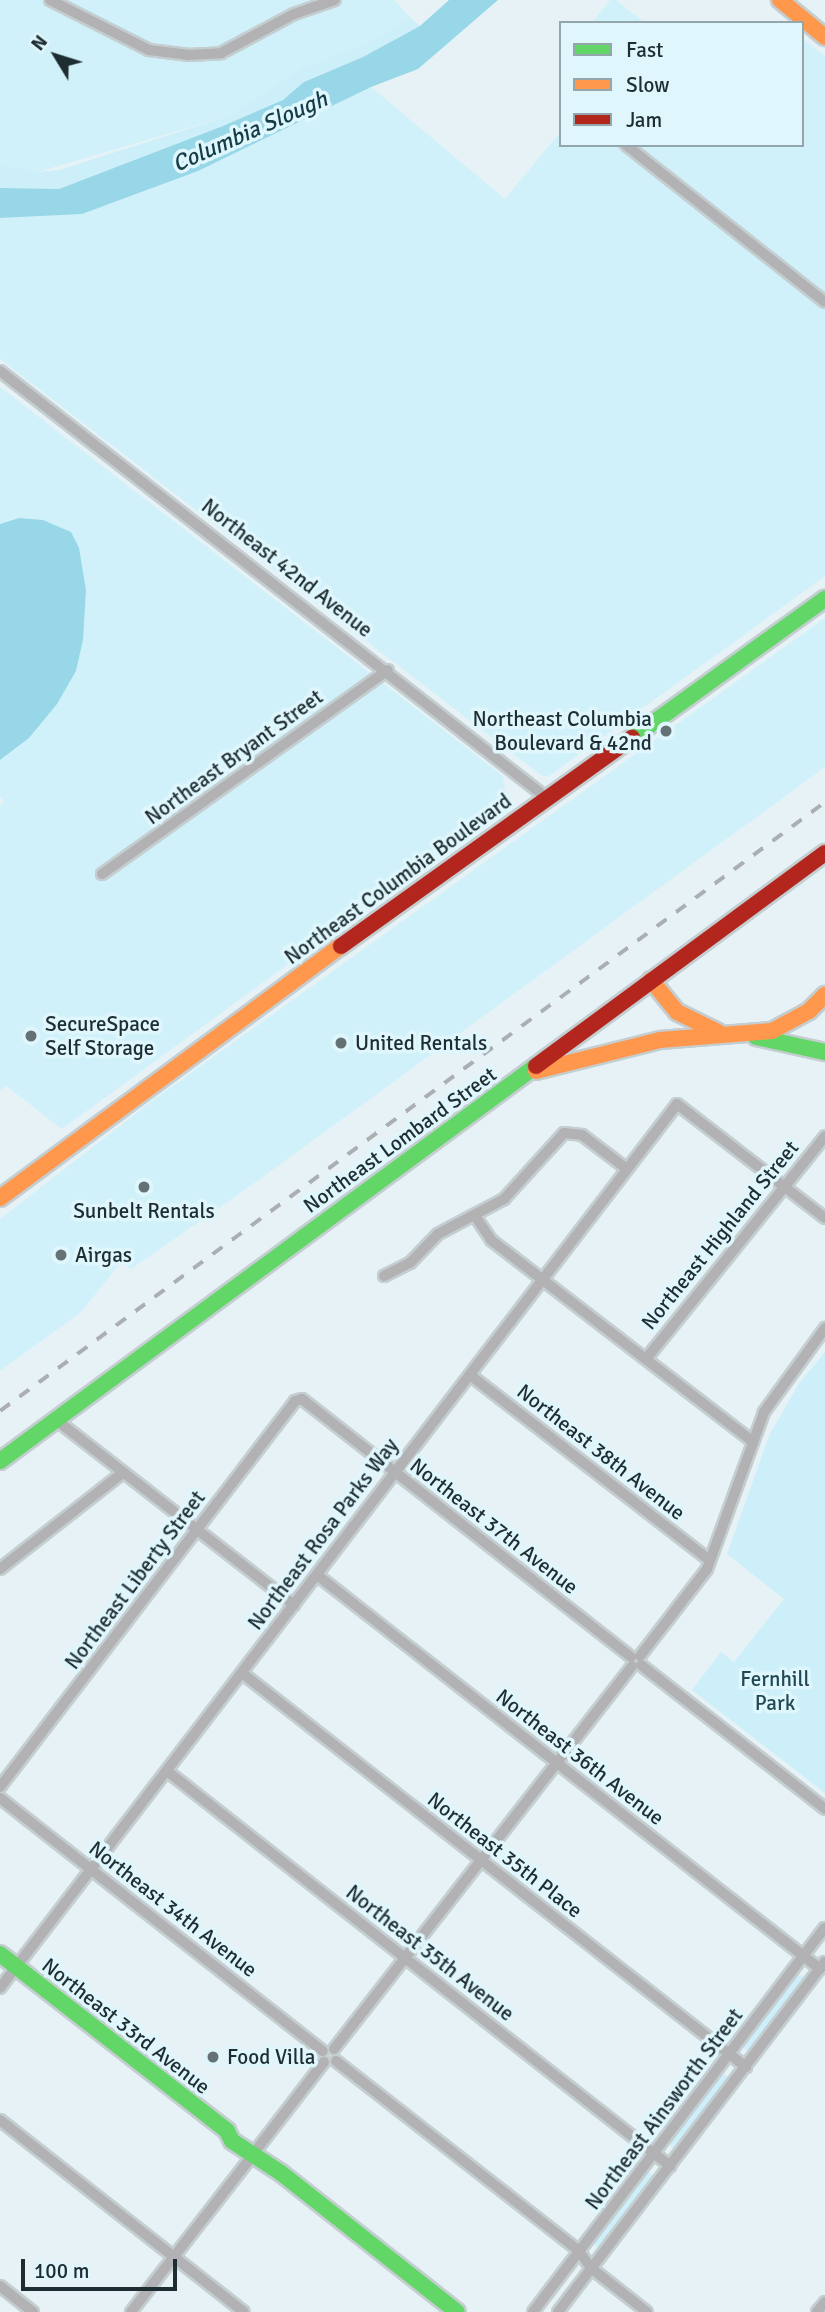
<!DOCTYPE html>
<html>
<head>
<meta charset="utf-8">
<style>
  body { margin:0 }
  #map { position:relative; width:825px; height:2312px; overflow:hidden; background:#e6f2f6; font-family:Signika,sans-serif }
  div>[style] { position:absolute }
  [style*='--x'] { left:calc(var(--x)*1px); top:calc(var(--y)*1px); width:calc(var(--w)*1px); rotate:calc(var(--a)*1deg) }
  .built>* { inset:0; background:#d1f1fa }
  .green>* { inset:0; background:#cdeff9 }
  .water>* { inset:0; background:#97d7e7 }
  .roads { filter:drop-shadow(2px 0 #c4ced1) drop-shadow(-2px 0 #c4ced1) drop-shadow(0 2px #c4ced1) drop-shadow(0 -2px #c4ced1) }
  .street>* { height:10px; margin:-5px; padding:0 5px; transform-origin:5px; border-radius:5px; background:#b2b1b3 }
  .fast>* { height:16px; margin:-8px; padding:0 8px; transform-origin:8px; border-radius:8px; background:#63d668 }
  .slow>* { height:16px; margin:-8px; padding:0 8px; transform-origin:8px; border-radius:8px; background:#ff974d }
  .jam>* { height:16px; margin:-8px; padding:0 8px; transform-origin:8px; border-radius:8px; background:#b3261e }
  .rail>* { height:3.5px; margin-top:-1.75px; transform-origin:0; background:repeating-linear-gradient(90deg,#abafb1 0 12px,transparent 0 24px) }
  .dots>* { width:19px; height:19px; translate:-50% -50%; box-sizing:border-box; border:4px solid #dff6fd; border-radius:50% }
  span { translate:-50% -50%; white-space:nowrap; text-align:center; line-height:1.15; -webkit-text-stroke:7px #dff6fd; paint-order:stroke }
  .street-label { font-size:21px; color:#1e2d31 }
  .poi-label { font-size:21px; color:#1e2d31 }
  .right { translate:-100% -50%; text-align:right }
  .left { translate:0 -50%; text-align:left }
  .park-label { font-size:21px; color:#214953 }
  .water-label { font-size:23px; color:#153d47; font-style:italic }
  .legend { position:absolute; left:559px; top:21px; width:245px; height:126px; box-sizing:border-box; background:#dff6fd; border:2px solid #92a6ab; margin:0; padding:9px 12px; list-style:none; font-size:21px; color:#1e2d31 }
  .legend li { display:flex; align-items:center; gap:14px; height:35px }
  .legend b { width:35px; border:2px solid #92a6ab }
  .north { position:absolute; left:21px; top:21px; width:70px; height:70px; -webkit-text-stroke:5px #dff6fd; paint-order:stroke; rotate:308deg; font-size:19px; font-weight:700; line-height:28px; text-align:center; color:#1e2d31 }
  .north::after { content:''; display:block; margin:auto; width:24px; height:32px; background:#1e2d31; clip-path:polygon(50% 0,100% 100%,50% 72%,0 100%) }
  .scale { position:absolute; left:21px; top:2259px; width:156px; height:32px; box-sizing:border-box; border:4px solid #1e2d31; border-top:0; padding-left:9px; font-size:21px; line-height:24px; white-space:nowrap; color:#1e2d31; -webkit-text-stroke:5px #dff6fd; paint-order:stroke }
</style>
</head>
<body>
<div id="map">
  <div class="built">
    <i style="clip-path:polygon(0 0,394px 0,411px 18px,362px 46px,303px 67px,232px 115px,38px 172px,0 165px)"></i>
    <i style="clip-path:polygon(610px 0,616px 0,645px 23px,592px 23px)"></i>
    <i style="clip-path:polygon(802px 38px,825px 56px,825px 576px,549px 776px,542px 776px,0 359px,0 218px,82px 214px,198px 171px,371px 87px,505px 199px,561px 131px,561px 145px,802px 145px)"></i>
    <i style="clip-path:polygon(0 387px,503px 776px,505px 787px,497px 812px,62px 1129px,6px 1086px,0 1090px,0 806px,4px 801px,0 797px,0 760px,29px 738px,57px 704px,76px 671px,83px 640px,71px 532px,43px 520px,19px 518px,0 524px)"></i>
    <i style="clip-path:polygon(825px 618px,825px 767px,256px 1182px,131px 1269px,121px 1262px,81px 1312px,0 1371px,0 1219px,152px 1101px)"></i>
  </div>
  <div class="green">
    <i style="clip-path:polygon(411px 18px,420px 26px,363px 57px,304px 82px,284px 100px,223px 126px,59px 189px,0 188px,0 165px,38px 172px,59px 170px,232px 115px,303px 67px,362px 46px)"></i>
    <i style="clip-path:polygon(825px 1352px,825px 1793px,692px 1690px,721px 1652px,734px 1662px,784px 1599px,727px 1554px,769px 1436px,798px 1385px)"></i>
    <i style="clip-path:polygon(795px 1974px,803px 1976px,805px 1983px,753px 2050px,744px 2049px,743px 2043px)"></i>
    <i style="clip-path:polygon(721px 2072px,731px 2079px,672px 2149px,668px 2142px)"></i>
    <i style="clip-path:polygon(647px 2170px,655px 2177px,603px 2246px,596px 2247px,593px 2241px)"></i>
  </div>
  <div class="water">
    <i style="clip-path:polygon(449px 0,498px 0,418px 69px,371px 87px,198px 171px,82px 214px,0 218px,0 188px,59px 189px,223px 126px,283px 100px,304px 82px,363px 57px,420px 26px)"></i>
    <i style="clip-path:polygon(19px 518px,43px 520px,71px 532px,79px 548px,86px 590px,83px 640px,76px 671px,57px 704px,29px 738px,0 760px,0 524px)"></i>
  </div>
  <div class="roads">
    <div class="street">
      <i style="--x:50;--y:0;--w:111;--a:26.8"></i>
      <i style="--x:149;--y:50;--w:39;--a:7"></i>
      <i style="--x:188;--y:55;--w:33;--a:-3"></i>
      <i style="--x:221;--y:53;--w:83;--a:-28.1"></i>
      <i style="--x:294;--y:14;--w:43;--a:-18.9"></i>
      <i style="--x:626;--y:145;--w:253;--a:38.3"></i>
      <i style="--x:0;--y:371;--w:694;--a:37.98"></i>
      <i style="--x:102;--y:874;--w:351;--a:-35.5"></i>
      <i style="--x:475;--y:1216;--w:29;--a:56"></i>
      <i style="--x:491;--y:1240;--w:329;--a:37.6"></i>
      <i style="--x:384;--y:1276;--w:29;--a:-27"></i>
      <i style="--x:410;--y:1263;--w:40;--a:-46"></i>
      <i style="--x:438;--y:1234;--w:75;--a:-27.9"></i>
      <i style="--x:504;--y:1199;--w:89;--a:-47.7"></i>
      <i style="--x:564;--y:1133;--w:18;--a:6"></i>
      <i style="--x:582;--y:1135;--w:56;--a:37.1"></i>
      <i style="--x:646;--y:1359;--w:286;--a:-51.2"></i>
      <i style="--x:470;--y:1375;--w:302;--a:37.7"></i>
      <i style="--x:55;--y:1419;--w:303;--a:37.9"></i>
      <i style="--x:0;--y:1569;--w:154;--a:-38.1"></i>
      <i style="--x:317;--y:1575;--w:639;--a:38.07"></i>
      <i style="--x:640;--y:1656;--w:110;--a:-52.4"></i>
      <i style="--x:707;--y:1569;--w:167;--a:-70"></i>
      <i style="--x:764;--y:1412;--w:104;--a:-54"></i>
      <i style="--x:641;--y:1665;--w:234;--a:38"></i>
      <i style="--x:242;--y:1673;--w:640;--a:38.02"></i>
      <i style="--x:167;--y:1771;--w:640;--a:38.14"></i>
      <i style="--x:0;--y:1787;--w:486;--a:-52.6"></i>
      <i style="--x:295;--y:1401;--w:7;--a:-16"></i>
      <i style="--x:302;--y:1399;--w:418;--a:38.1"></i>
      <i style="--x:0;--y:1798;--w:410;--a:38.1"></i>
      <i style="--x:0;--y:1988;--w:1113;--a:-52.55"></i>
      <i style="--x:677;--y:1104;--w:187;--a:37.6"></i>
      <i style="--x:334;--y:2049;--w:485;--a:-52.1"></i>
      <i style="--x:336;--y:2061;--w:308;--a:38"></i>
      <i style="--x:579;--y:2251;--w:21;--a:55"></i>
      <i style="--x:591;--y:2268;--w:71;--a:38.2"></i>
      <i style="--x:0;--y:2120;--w:310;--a:38.2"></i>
      <i style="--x:257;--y:2149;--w:110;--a:-52.4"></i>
      <i style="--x:0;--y:2286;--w:42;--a:38.2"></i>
      <i style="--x:131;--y:2312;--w:197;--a:-52.2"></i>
      <i style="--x:533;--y:2312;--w:482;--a:-52.8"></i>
      <i style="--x:558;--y:2312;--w:440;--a:-52.7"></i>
      <i style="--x:817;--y:2312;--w:13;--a:-51"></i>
    </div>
    <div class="fast">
      <i style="--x:632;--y:738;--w:238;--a:-35.8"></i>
      <i style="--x:756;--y:1037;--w:71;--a:12.3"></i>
      <i style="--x:0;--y:1461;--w:666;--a:-36.39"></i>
      <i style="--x:0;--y:1954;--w:288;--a:37.9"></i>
      <i style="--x:227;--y:2131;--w:11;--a:63"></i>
      <i style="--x:232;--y:2141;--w:59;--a:33.1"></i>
      <i style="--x:281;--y:2173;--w:224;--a:38.3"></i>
    </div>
    <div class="slow">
      <i style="--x:780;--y:0;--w:58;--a:39.4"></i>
      <i style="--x:651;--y:980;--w:41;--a:50.9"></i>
      <i style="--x:677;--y:1012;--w:46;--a:26"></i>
      <i style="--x:536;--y:1071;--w:128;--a:-14"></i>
      <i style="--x:660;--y:1040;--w:112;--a:-4.6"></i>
      <i style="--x:772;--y:1031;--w:42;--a:-28.4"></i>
      <i style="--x:809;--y:1011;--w:23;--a:-45"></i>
      <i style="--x:0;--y:1198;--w:424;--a:-36.5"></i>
    </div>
    <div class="jam">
      <i style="--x:341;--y:946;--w:358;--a:-35.6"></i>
      <i style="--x:536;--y:1066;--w:359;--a:-36.4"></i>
    </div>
  </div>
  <div class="rail">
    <i style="--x:0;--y:1411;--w:1025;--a:-36.43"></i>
  </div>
  <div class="dots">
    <i style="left:666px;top:731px;background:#647276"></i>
    <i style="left:31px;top:1036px;background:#647276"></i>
    <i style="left:341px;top:1043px;background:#647276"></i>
    <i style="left:144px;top:1187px;background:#647276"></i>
    <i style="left:61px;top:1255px;background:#647276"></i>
    <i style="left:213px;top:2057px;background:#647276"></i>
  </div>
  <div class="street-label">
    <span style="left:287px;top:568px;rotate:38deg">Northeast 42nd Avenue</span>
    <span style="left:234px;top:757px;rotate:-36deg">Northeast Bryant Street</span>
    <span style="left:398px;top:879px;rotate:-36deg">Northeast Columbia Boulevard</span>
    <span style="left:400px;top:1140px;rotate:-36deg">Northeast Lombard Street</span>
    <span style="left:720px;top:1235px;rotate:-51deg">Northeast Highland Street</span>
    <span style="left:601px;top:1452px;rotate:38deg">Northeast 38th Avenue</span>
    <span style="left:494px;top:1526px;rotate:38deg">Northeast 37th Avenue</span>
    <span style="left:323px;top:1534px;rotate:-53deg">Northeast Rosa Parks Way</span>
    <span style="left:135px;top:1580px;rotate:-53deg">Northeast Liberty Street</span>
    <span style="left:580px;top:1757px;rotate:38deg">Northeast 36th Avenue</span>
    <span style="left:505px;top:1855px;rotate:38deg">Northeast 35th Place</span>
    <span style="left:173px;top:1909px;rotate:38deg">Northeast 34th Avenue</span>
    <span style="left:430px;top:1953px;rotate:38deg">Northeast 35th Avenue</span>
    <span style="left:126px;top:2026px;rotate:38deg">Northeast 33rd Avenue</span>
    <span style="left:664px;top:2109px;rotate:-53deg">Northeast Ainsworth Street</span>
  </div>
  <div class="poi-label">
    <span class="right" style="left:652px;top:731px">Northeast Columbia<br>Boulevard &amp; 42nd</span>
    <span class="left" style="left:45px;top:1036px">SecureSpace<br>Self Storage</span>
    <span class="left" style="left:355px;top:1043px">United Rentals</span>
    <span style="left:144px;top:1211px">Sunbelt Rentals</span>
    <span class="left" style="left:75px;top:1255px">Airgas</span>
    <span class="left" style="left:227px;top:2057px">Food Villa</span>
  </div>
  <div class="park-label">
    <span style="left:775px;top:1691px">Fernhill<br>Park</span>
  </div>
  <div class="water-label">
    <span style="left:250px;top:132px;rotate:-24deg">Columbia Slough</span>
  </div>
  <ul class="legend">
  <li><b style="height:9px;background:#63d668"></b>Fast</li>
  <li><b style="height:9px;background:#ff974d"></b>Slow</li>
  <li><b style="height:9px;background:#b3261e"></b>Jam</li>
  </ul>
  <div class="north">N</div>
  <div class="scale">100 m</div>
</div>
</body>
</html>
